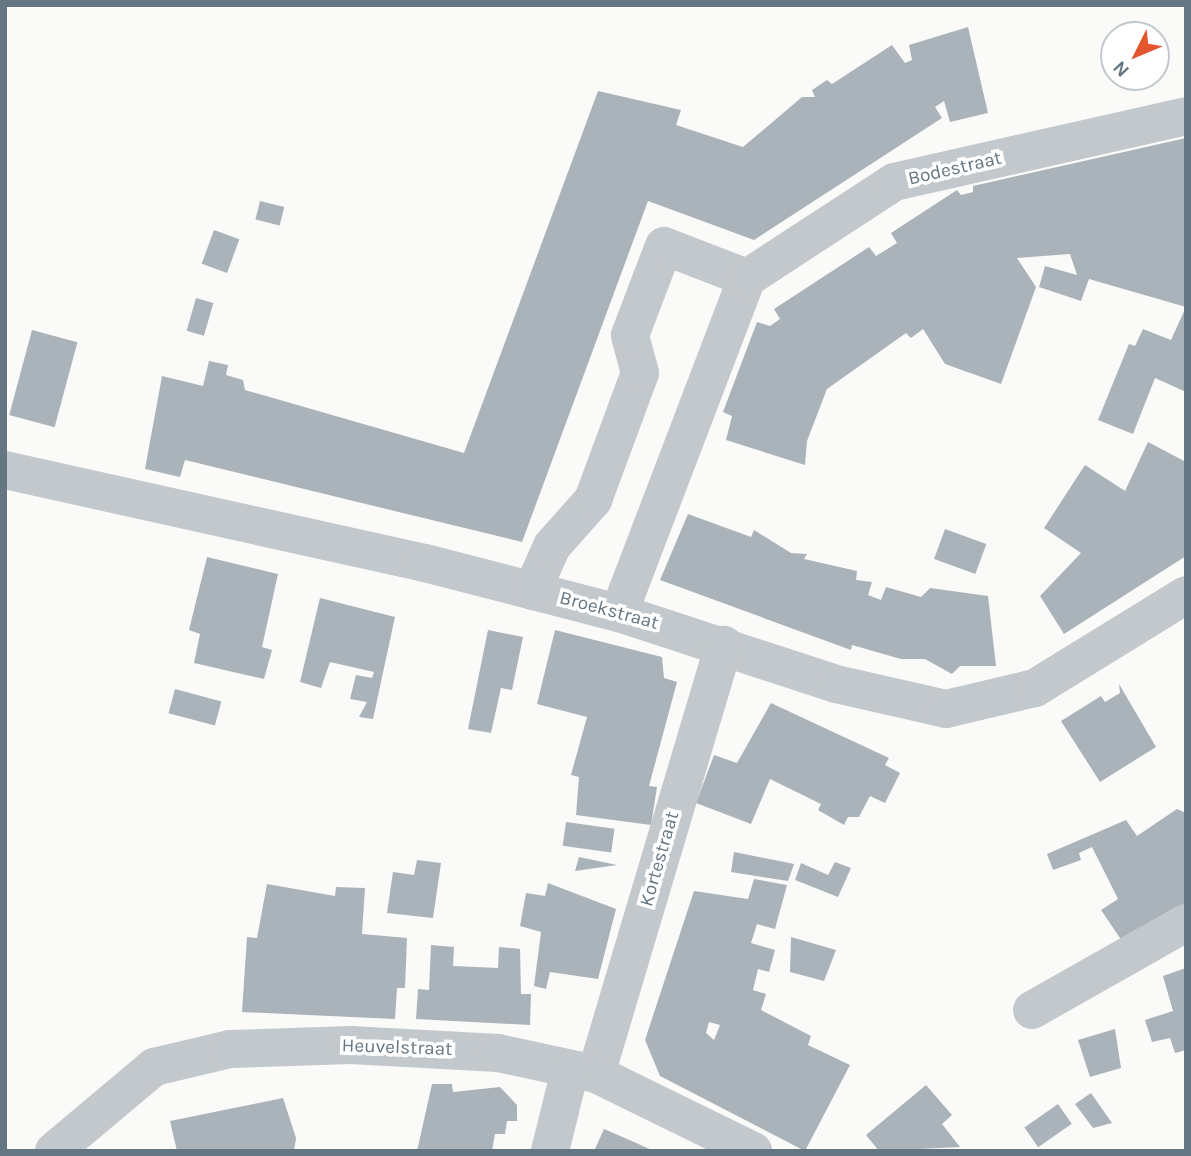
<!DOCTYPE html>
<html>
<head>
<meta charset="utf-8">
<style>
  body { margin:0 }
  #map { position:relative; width:1191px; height:1156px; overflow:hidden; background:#fafaf8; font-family:Karla,sans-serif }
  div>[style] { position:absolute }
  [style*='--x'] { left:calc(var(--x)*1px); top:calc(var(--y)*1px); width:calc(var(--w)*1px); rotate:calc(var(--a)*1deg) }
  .building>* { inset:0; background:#aab3b9; transform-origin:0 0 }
  .minor>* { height:38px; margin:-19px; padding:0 19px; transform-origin:19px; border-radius:19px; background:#c3c8cc }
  span { translate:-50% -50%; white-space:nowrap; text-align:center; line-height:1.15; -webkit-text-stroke:7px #fff; paint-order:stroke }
  .street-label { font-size:19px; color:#657683 }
  .frame { position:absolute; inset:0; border:7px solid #657683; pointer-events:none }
  .north { position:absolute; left:1100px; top:21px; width:70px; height:70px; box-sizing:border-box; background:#fff; border:2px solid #c1c8cd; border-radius:50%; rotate:227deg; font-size:19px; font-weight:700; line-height:28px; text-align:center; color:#657683 }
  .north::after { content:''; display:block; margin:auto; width:24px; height:32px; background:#e4572e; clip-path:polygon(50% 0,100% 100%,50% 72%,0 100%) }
</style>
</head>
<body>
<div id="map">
  <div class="building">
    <i style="clip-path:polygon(968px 27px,988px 113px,950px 122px,944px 101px,935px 107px,942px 118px,754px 240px,648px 201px,522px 542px,185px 460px,180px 477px,145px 469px,162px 376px,203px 386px,209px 361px,228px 365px,226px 375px,243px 380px,245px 390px,464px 453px,598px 91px,681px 110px,676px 125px,743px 147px,802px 97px,815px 97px,812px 90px,827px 80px,832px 84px,892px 45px,905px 63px,912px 60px,909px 45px)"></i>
    <i style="clip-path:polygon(1186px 138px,1186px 392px,1155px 378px,1133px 434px,1098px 420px,1129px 344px,1135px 346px,1143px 329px,1171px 340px,1186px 307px,1089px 279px,1081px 301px,1039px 287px,1045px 266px,1077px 275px,1070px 254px,1017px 258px,1036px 287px,1001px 384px,945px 364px,923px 329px,911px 338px,906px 333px,827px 389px,807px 441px,805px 465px,726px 440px,732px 416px,723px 412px,757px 322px,770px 326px,780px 319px,774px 309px,869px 247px,876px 256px,897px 243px,891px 233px,957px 190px,961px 195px,973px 192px,973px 186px)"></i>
    <i style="left:260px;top:201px;width:25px;height:19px;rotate:14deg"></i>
    <i style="left:214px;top:230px;width:27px;height:36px;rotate:20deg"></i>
    <i style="left:196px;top:298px;width:18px;height:34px;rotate:16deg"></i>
    <i style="left:32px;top:330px;width:47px;height:88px;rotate:15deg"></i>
    <i style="clip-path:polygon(1148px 442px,1186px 462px,1186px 556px,1064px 634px,1040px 596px,1081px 553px,1044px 528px,1085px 465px,1125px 491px)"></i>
    <i style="clip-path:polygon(688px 514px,751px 537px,754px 530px,791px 553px,807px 554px,804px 559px,857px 571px,856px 580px,872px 582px,868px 595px,881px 600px,886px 587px,921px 597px,930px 588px,988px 596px,996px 666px,960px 666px,952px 674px,925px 659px,901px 659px,852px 645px,851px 650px,660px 580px)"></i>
    <i style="left:945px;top:529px;width:44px;height:32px;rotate:20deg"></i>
    <i style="clip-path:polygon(207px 557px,278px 574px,262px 647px,272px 650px,264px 679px,194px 663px,200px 634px,189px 630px)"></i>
    <i style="clip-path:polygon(320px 598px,395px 617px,373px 719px,359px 717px,367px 702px,350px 699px,356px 675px,372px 678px,374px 672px,330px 662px,321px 688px,300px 682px)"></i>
    <i style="clip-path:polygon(488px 630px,523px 637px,512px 690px,501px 688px,491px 733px,468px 729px)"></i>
    <i style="clip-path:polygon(555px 630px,662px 657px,664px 678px,677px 682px,649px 786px,657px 787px,651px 825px,576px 815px,579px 777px,571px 775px,587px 717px,537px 704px)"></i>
    <i style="clip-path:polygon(1119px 684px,1156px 747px,1100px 782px,1061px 721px,1101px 696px,1105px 702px,1120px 693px)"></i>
    <i style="left:175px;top:689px;width:48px;height:25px;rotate:15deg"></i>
    <i style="clip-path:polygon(771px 703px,889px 758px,885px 765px,900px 773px,885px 803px,870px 796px,859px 817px,848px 817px,844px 825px,818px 810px,821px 804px,770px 779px,751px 824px,696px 803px,714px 755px,737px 763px)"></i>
    <i style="clip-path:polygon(1177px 809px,1186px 813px,1186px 904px,1124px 944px,1101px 910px,1118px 899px,1092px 847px,1079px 853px,1081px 860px,1053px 870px,1047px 854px,1126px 820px,1137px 836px)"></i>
    <i style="left:566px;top:822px;width:49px;height:24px;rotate:8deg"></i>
    <i style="clip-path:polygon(734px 852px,794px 864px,788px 881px,731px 872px)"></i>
    <i style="clip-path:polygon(579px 857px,617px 865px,575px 871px)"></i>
    <i style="clip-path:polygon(417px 860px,441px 863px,433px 918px,387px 913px,393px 872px,414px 875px)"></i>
    <i style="clip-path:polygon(835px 862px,851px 868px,838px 897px,795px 880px,801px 863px,828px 875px)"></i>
    <i style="clip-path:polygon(evenodd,754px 879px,787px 885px,775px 929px,757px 924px,751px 943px,775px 950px,769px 972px,758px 969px,753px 990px,766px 994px,761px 1010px,811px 1036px,808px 1045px,850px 1065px,805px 1151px,660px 1076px,645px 1040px,694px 891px,748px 899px,754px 879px,709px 1022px,720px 1025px,714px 1040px,706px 1033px,709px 1022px)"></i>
    <i style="clip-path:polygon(548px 883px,616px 909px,598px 979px,550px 972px,546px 989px,534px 986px,541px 932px,520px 926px,526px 893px,545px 896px)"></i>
    <i style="clip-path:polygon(267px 884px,335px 896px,336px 887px,365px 888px,362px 934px,407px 938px,405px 988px,397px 988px,395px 1019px,242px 1012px,247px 937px,257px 938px)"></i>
    <i style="clip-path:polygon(791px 937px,836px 950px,824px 981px,790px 972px)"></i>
    <i style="clip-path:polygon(431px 945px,454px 947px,453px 966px,498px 968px,499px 947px,520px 949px,521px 994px,531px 994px,530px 1025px,416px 1019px,418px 989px,429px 990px)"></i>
    <i style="clip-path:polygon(1186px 968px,1186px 1050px,1175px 1053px,1170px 1038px,1152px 1042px,1145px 1020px,1173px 1011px,1163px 976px)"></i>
    <i style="clip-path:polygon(1115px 1029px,1121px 1068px,1090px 1077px,1078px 1040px)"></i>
    <i style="clip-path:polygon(432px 1084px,452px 1084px,453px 1092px,500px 1087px,517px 1105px,517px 1121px,507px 1121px,505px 1134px,495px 1134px,492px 1151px,417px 1151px)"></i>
    <i style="clip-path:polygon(926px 1085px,952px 1115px,942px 1124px,960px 1147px,879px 1151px,866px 1135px)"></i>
    <i style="clip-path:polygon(1091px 1093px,1112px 1123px,1093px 1128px,1075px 1104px)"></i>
    <i style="clip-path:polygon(283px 1098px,296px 1138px,294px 1151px,177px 1151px,170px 1121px)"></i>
    <i style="left:1058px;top:1104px;width:24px;height:41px;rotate:55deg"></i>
    <i style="clip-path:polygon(604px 1129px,634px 1142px,654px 1151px,594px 1151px)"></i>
  </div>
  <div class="minor">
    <i style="--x:5;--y:470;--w:430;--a:12.5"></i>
    <i style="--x:425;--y:563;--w:200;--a:14.5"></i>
    <i style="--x:619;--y:613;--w:228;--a:18.1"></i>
    <i style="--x:836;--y:684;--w:113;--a:12.8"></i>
    <i style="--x:946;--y:709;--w:91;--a:-13.3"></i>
    <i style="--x:1035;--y:688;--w:177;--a:-31.6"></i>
    <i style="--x:532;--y:591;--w:49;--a:-66"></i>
    <i style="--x:552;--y:546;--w:62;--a:-48.3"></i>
    <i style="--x:593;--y:500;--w:135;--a:-69.7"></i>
    <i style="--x:640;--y:373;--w:39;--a:-105"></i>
    <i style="--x:630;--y:335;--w:95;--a:-69.1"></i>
    <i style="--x:664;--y:246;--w:89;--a:21.1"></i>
    <i style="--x:619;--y:613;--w:359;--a:-69.1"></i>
    <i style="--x:747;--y:278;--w:176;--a:-33.1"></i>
    <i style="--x:894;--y:182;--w:299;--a:-12.7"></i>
    <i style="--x:1032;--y:1010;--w:177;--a:-29.5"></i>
    <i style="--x:596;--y:1074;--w:448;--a:-73.4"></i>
    <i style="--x:54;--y:1151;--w:131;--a:-40"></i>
    <i style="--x:154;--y:1067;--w:78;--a:-13.3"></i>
    <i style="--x:230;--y:1049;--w:121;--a:-1.9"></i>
    <i style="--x:351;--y:1045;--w:147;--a:3.1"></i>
    <i style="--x:498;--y:1053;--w:100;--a:12.1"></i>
    <i style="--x:596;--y:1074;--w:175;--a:26.1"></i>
    <i style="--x:550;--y:1151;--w:83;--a:-76.1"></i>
  </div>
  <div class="street-label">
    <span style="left:955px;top:169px;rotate:-13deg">Bodestraat</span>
    <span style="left:609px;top:611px;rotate:15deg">Broekstraat</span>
    <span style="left:660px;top:859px;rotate:-74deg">Kortestraat</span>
    <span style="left:397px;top:1048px;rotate:2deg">Heuvelstraat</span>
  </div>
  <div class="frame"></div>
  <div class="north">N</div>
</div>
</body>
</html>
